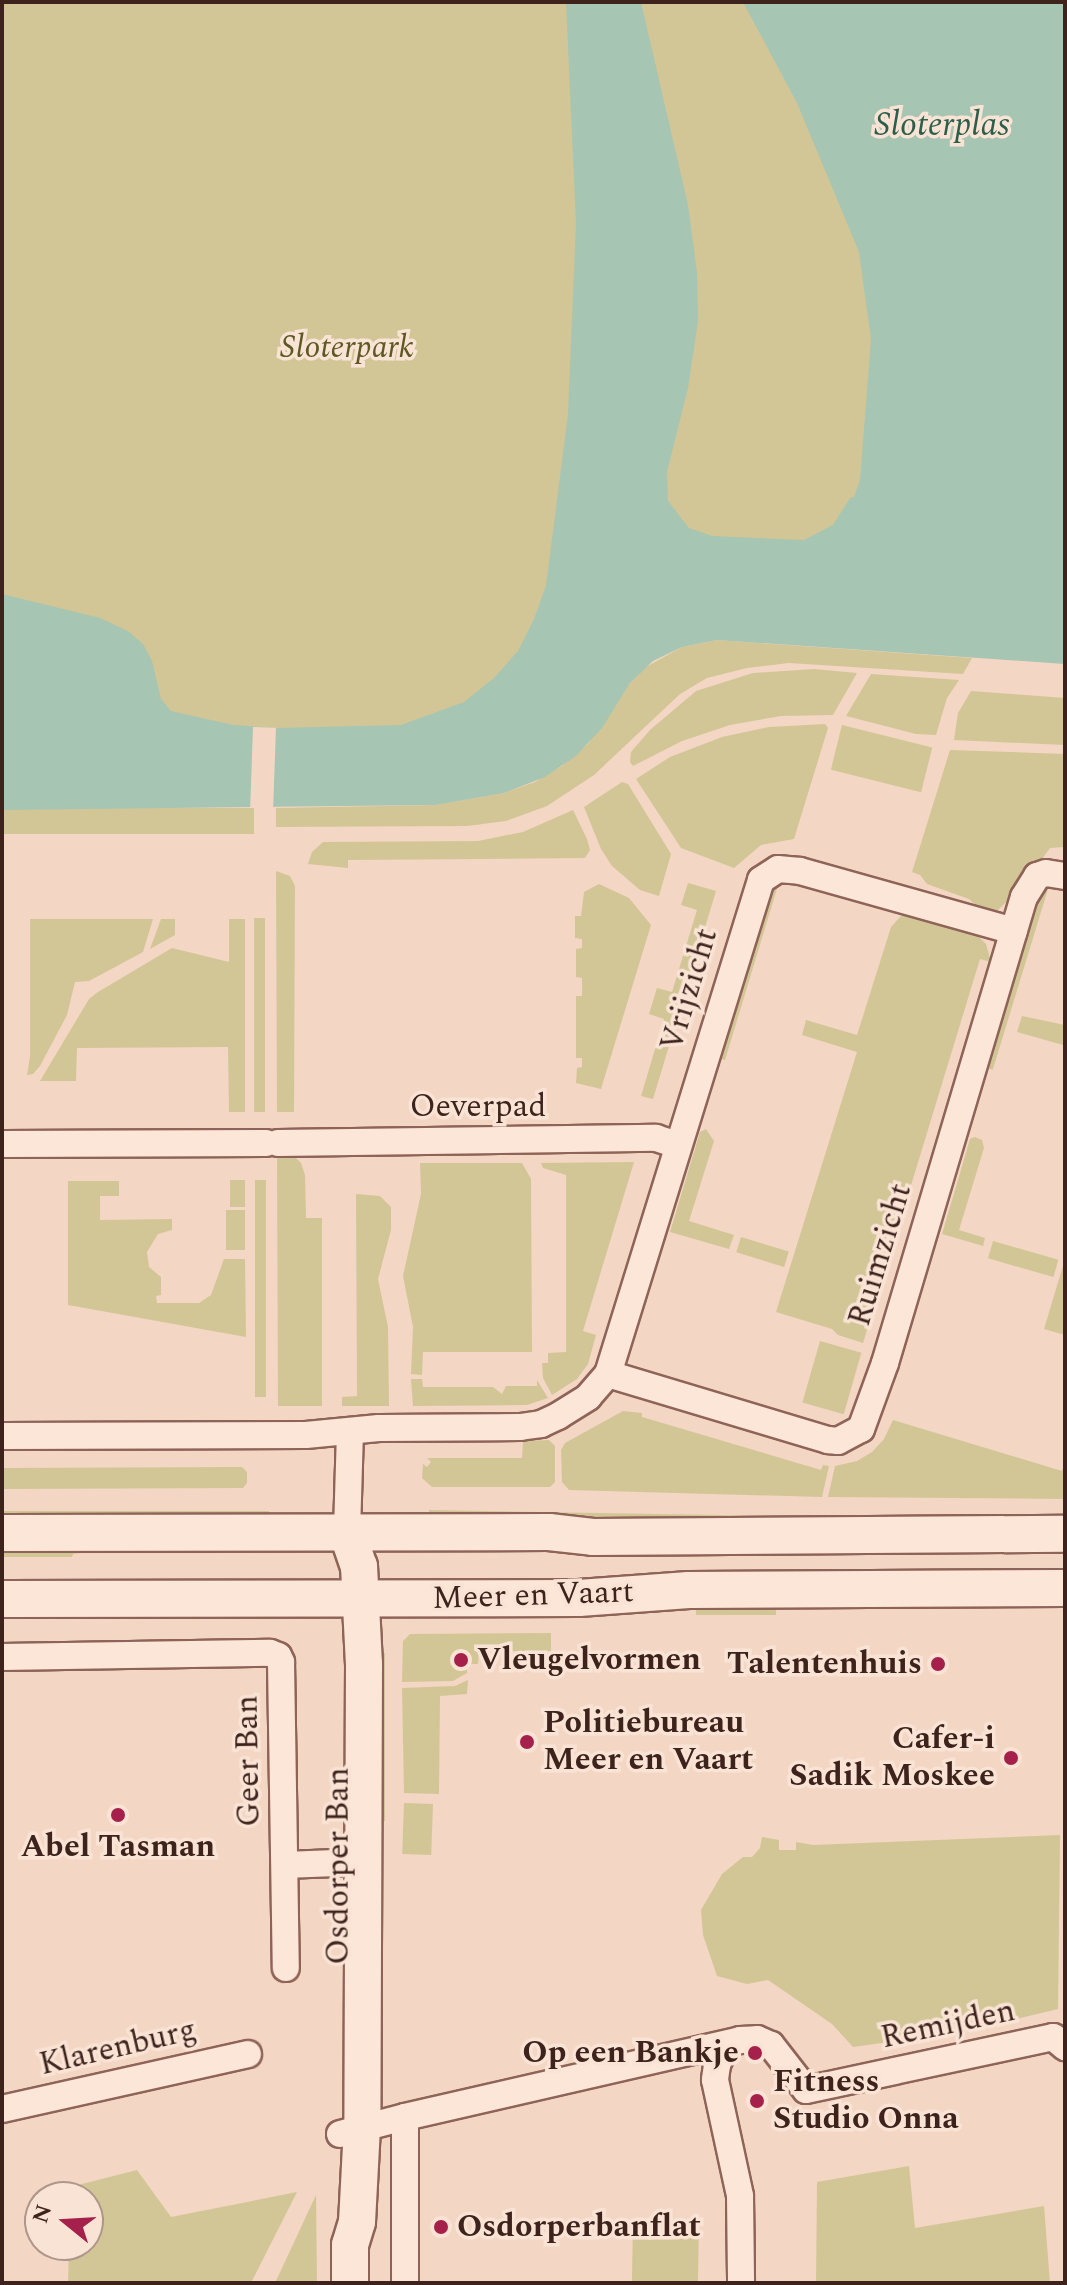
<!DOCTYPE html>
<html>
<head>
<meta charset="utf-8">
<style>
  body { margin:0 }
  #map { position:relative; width:1067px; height:2285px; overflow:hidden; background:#f3d6c3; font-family:Spectral,serif }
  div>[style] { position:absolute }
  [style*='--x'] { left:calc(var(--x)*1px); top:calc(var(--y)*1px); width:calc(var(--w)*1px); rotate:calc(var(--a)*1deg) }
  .green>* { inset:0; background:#d2c696; transform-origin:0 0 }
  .water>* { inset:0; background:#a6c5b2 }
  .pier>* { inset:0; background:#f3d6c3; transform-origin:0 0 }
  .roads { filter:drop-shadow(2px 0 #8f6458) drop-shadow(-2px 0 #8f6458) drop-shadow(0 2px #8f6458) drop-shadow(0 -2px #8f6458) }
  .street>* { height:26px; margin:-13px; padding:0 13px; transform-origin:13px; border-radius:13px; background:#fce6d8 }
  .secondary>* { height:36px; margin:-18px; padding:0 18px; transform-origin:18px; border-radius:18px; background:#fce6d8 }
  .dots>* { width:22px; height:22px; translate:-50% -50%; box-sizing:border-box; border:4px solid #f9e3d4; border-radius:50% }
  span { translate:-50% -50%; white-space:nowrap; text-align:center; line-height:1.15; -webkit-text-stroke:7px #f9e3d4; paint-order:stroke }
  .park-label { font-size:32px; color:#5c5922; font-style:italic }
  .street-label { font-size:32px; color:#3e231d }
  .poi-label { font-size:32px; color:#3e231d; font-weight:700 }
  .left { translate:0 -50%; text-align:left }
  .right { translate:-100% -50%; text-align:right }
  .water-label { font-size:34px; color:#2b5f4b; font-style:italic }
  .frame { position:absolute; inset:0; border:4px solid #3e231d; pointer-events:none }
  .north { position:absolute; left:24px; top:2181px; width:80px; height:80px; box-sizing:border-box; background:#f9e3d4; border:2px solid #ae968b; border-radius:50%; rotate:288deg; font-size:22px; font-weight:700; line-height:32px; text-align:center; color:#3e231d }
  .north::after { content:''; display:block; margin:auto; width:28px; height:36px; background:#a5214b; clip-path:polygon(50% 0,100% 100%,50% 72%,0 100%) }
</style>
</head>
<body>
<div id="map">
  <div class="green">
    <i style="clip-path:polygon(2px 2px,839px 2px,950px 587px,580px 603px,412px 763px,2px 762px)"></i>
    <i style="clip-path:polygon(717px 640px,972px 658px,963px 674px,789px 663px,747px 668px,707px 678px,680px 694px,594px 775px,547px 806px,506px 821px,467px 826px,276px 827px,276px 808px,436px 805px,504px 793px,535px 782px,562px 766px,588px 744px,630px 683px,646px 667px,682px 647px)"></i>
    <i style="clip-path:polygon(814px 669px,857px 673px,833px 715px,781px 716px,730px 725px,682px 741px,633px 766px,630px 762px,631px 752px,650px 730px,696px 691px,753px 673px)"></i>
    <i style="clip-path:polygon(871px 674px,959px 680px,947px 698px,936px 735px,916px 734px,846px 716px)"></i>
    <i style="clip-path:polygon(971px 691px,1065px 698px,1065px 745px,954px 740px,958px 713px)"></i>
    <i style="clip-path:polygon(825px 724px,828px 728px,794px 839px,761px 845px,734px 868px,681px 848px,636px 779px,670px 757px,722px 737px,769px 727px)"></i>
    <i style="left:842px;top:725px;width:93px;height:46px;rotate:14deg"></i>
    <i style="clip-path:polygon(950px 750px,1065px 754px,1064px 847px,1050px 848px,1042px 859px,1022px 871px,1012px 896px,998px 910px,981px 910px,969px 899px,927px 884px,920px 875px,912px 872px)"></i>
    <i style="clip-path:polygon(622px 782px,628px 784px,671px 854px,659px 896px,640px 890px,612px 866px,601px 849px,584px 807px)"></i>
    <i style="left:254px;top:808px;width:26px;height:252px;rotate:90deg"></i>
    <i style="clip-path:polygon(573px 810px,587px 839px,590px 850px,585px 858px,348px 860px,348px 868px,308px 864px,312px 852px,323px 842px,478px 841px,523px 832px)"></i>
    <i style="clip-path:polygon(276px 871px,290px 876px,295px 886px,294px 1112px,277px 1112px)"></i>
    <i style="clip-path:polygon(779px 882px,725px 1060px,718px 1058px,770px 889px)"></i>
    <i style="clip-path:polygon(688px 883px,716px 891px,653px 1099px,641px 1096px,664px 1019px,649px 1014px,657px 988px,672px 992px,697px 910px,681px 905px)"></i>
    <i style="clip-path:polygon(599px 884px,629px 898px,651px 925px,601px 1089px,576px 1083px,577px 1068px,582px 1067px,582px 1058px,576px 1058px,576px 996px,582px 996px,582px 978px,576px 977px,576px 949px,582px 948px,582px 939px,575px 938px,575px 916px,581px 916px,584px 892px)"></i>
    <i style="left:1048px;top:889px;width:189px;height:15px;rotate:107deg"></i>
    <i style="clip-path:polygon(910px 915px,977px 935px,986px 944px,991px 962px,980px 959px,863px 1343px,838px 1335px,832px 1329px,776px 1312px,857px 1052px,802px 1035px,806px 1020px,857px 1035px,891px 927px,901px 916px)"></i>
    <i style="left:265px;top:918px;width:194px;height:11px;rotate:90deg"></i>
    <i style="clip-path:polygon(30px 919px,153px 919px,143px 952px,89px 981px,75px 982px,67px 1015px,40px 1066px,33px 1074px,27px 1075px,30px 1057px)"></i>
    <i style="clip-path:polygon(161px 919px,175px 919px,175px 935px,150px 949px)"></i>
    <i style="clip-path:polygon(229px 919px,245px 919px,245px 1112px,229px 1112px,228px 1047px,77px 1048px,76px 1081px,40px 1081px,89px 999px,98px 992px,172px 948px,229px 962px)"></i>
    <i style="clip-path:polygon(1022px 1016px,1065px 1025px,1063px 1045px,1017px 1032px)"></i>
    <i style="clip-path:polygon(706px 1129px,714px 1141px,689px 1221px,734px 1235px,729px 1249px,670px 1232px,700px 1132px)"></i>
    <i style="clip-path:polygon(975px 1137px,982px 1140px,984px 1148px,959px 1230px,985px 1238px,983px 1246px,942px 1234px,970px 1139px)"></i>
    <i style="clip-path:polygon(277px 1158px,296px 1158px,301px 1163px,305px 1175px,306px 1218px,322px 1218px,322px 1406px,278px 1406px)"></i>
    <i style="clip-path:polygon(634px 1162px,583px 1331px,596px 1335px,588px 1364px,577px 1379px,552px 1395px,543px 1378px,542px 1363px,548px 1363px,548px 1353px,566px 1352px,566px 1175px,543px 1168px,541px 1163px)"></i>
    <i style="clip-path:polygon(420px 1163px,522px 1163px,531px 1179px,532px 1352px,423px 1352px,422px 1375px,411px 1374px,413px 1327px,403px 1276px,421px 1194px)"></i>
    <i style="left:230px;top:1180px;width:15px;height:27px"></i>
    <i style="left:255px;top:1180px;width:11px;height:217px"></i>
    <i style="clip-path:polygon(68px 1181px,119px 1181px,119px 1196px,100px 1196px,100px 1220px,172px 1219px,172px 1230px,158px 1234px,147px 1252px,149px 1267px,161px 1277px,161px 1295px,156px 1296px,157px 1303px,199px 1303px,211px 1295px,224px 1259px,245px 1259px,246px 1337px,68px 1305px)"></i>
    <i style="clip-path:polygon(356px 1194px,380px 1196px,391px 1207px,391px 1230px,378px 1279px,388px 1327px,389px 1406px,342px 1406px,342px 1397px,357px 1396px)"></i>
    <i style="left:226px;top:1210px;width:19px;height:40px"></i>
    <i style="left:741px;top:1237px;width:50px;height:16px;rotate:17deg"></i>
    <i style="left:993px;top:1241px;width:68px;height:18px;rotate:16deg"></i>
    <i style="clip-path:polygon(1065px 1259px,1065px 1335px,1044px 1329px)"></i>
    <i style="left:820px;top:1341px;width:43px;height:64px;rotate:16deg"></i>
    <i style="clip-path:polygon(411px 1379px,422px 1379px,423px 1387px,493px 1387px,502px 1394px,506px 1386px,537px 1386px,537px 1380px,548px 1398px,527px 1405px,413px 1406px)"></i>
    <i style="clip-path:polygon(623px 1411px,642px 1413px,642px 1417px,821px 1470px,823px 1465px,829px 1466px,822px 1497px,569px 1490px,562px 1482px,561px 1450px,565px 1443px)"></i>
    <i style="clip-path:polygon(893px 1420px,1062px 1471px,1065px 1462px,1065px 1499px,828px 1497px,835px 1466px,857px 1461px,872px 1452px,884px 1439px)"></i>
    <i style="clip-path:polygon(549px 1440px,555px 1446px,555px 1482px,550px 1487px,432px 1487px,422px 1478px,423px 1464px,427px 1467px,431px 1462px,427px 1458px,522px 1458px,523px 1441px)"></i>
    <i style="clip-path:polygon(2px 1446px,4px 1468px,242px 1467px,247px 1472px,247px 1483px,243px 1488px,2px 1489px)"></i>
    <i style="left:429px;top:1510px;width:636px;height:9px;rotate:1deg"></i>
    <i style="left:269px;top:1511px;width:16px;height:267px;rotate:90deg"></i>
    <i style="clip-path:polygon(2px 1539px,126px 1547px,73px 1554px,72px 1557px,2px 1557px)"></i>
    <i style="clip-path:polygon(767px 1597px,776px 1608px,776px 1615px,696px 1615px,696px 1609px,705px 1598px)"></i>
    <i style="clip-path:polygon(551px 1633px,551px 1651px,479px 1651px,478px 1664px,467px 1664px,467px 1673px,453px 1681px,402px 1682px,403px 1641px,410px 1634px)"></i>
    <i style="clip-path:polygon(376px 1652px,385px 1653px,385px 1821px,371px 1821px)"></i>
    <i style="clip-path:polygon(468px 1680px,467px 1694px,440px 1696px,439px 1794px,404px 1793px,402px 1688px,455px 1686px)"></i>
    <i style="left:404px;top:1803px;width:29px;height:51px;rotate:2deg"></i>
    <i style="clip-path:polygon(1060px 1835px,1058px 2009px,961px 2032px,853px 2047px,832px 2024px,768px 1980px,747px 1984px,717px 1976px,703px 1935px,701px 1910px,722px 1874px,743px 1857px,752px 1857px,760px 1848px,762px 1837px,779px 1840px,779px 1850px,796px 1850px,796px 1842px,813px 1845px)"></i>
    <i style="clip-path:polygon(909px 2166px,915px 2228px,1044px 2206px,1050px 2283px,816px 2283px,817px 2182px)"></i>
    <i style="clip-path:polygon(137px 2170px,171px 2217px,297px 2192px,251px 2283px,68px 2283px,69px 2245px,88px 2245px,88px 2197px,70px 2197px,70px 2187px)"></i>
    <i style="clip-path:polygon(316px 2195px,317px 2283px,275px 2283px)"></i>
    <i style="left:633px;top:2221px;width:66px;height:62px;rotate:1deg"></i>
  </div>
  <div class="water">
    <i style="clip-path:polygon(566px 2px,641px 2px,688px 205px,697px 272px,698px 321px,688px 388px,667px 472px,668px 501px,689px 528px,712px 536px,804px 540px,833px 525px,850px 498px,854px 497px,860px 480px,871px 339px,859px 252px,797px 103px,743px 2px,1065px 2px,1065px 664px,717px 640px,682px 647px,653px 661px,630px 683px,602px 728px,576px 756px,545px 777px,504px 793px,436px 805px,2px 810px,2px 594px,100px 618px,128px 631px,143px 644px,152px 661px,161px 699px,171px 711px,233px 725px,276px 728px,401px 725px,464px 702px,494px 678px,518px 651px,534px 619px,546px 586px,568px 414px,576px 224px)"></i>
  </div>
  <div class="pier">
    <i style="left:253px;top:727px;width:23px;height:81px;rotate:2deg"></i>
  </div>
  <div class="roads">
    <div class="street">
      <i style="--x:278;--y:1143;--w:378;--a:-0.8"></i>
      <i style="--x:656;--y:1138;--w:23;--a:18"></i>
      <i style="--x:2;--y:1144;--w:264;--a:-0.2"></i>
      <i style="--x:608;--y:1374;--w:230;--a:16.7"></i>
      <i style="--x:828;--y:1440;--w:10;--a:6"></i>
      <i style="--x:838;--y:1441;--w:26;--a:-28"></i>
      <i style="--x:861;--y:1429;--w:70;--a:-70"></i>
      <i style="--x:885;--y:1363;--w:486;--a:-73.4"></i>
      <i style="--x:1024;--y:897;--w:25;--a:-58"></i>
      <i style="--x:1037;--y:876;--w:9;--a:-18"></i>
      <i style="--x:1046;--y:873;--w:19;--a:9"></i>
      <i style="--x:2;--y:1436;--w:304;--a:-0.2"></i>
      <i style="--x:306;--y:1435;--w:73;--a:-5.5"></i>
      <i style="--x:379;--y:1428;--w:141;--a:-0.4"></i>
      <i style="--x:520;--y:1427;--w:21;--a:-8"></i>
      <i style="--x:541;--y:1424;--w:19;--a:-25"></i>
      <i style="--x:558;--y:1416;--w:36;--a:-32"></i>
      <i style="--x:588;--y:1397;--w:30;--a:-49"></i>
      <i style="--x:608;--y:1374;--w:517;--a:-72.79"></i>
      <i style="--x:761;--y:880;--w:20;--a:-33"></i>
      <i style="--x:778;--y:869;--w:22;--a:5"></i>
      <i style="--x:800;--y:871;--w:222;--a:15.7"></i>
      <i style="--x:347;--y:1532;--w:101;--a:-88.3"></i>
      <i style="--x:2;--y:1657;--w:268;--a:-0.9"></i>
      <i style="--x:270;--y:1653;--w:9;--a:21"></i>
      <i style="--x:278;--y:1656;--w:7;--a:63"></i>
      <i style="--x:281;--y:1662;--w:306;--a:89.1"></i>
      <i style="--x:285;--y:1865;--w:76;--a:-2.3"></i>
      <i style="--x:725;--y:2046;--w:21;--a:113"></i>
      <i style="--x:717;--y:2065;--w:15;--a:98"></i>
      <i style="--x:715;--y:2080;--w:119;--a:77.8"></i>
      <i style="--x:740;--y:2196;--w:87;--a:89.3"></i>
      <i style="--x:2;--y:2109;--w:252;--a:-12.6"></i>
      <i style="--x:340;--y:2134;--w:67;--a:-14.7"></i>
      <i style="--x:405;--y:2283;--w:166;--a:-90"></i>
      <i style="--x:405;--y:2117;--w:344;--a:-12.9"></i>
      <i style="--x:740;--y:2040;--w:17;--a:-3"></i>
      <i style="--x:757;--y:2039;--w:15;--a:23"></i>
      <i style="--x:771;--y:2045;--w:57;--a:52.1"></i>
      <i style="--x:806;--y:2090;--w:253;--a:-12.1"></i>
      <i style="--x:1053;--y:2037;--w:16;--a:40"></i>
    </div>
    <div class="secondary">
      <i style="--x:347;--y:1532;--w:36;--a:71"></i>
      <i style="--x:359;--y:1566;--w:98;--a:87.1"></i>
      <i style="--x:364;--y:1664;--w:463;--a:90.2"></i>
      <i style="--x:362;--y:2127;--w:95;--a:93"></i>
      <i style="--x:357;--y:2222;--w:24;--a:107"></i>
      <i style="--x:350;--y:2245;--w:38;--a:90"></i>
      <i style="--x:2;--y:1533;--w:547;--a:-0.1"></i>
      <i style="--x:549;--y:1532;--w:44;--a:6.5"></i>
      <i style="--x:593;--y:1537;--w:472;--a:-0.4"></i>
      <i style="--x:2;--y:1599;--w:577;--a:-0.1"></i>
      <i style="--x:579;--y:1598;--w:110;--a:-4.2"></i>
      <i style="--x:689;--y:1590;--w:376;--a:-0.3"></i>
    </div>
  </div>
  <div class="dots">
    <i style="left:461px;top:1660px;background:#a5214b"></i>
    <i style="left:938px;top:1664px;background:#a5214b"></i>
    <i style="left:527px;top:1742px;background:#a5214b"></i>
    <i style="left:1011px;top:1758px;background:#a5214b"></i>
    <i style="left:118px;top:1815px;background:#a5214b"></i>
    <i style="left:755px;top:2053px;background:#a5214b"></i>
    <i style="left:757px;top:2101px;background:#a5214b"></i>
    <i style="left:441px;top:2227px;background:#a5214b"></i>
  </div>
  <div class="park-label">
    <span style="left:347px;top:348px">Sloterpark</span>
  </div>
  <div class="street-label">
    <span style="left:690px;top:990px;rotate:-73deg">Vrijzicht</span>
    <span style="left:478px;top:1107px">Oeverpad</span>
    <span style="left:881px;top:1255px;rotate:-73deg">Ruimzicht</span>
    <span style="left:533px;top:1596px;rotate:-2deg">Meer en Vaart</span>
    <span style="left:249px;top:1761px;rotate:-91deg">Geer Ban</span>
    <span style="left:339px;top:1866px;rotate:-90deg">Osdorper Ban</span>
    <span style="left:948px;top:2025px;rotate:-12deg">Remijden</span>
    <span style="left:118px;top:2048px;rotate:-13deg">Klarenburg</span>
  </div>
  <div class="poi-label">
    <span class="left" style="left:477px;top:1660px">Vleugelvormen</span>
    <span class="right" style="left:922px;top:1664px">Talentenhuis</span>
    <span class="left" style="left:543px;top:1742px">Politiebureau<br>Meer en Vaart</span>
    <span class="right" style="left:995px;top:1758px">Cafer-i<br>Sadik Moskee</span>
    <span style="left:118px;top:1847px">Abel Tasman</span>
    <span class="right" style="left:739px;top:2053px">Op een Bankje</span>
    <span class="left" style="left:773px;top:2101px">Fitness<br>Studio Onna</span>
    <span class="left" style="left:457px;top:2227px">Osdorperbanflat</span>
  </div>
  <div class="water-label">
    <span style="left:942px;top:126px">Sloterplas</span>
  </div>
  <div class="frame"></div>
  <div class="north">N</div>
</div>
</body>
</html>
